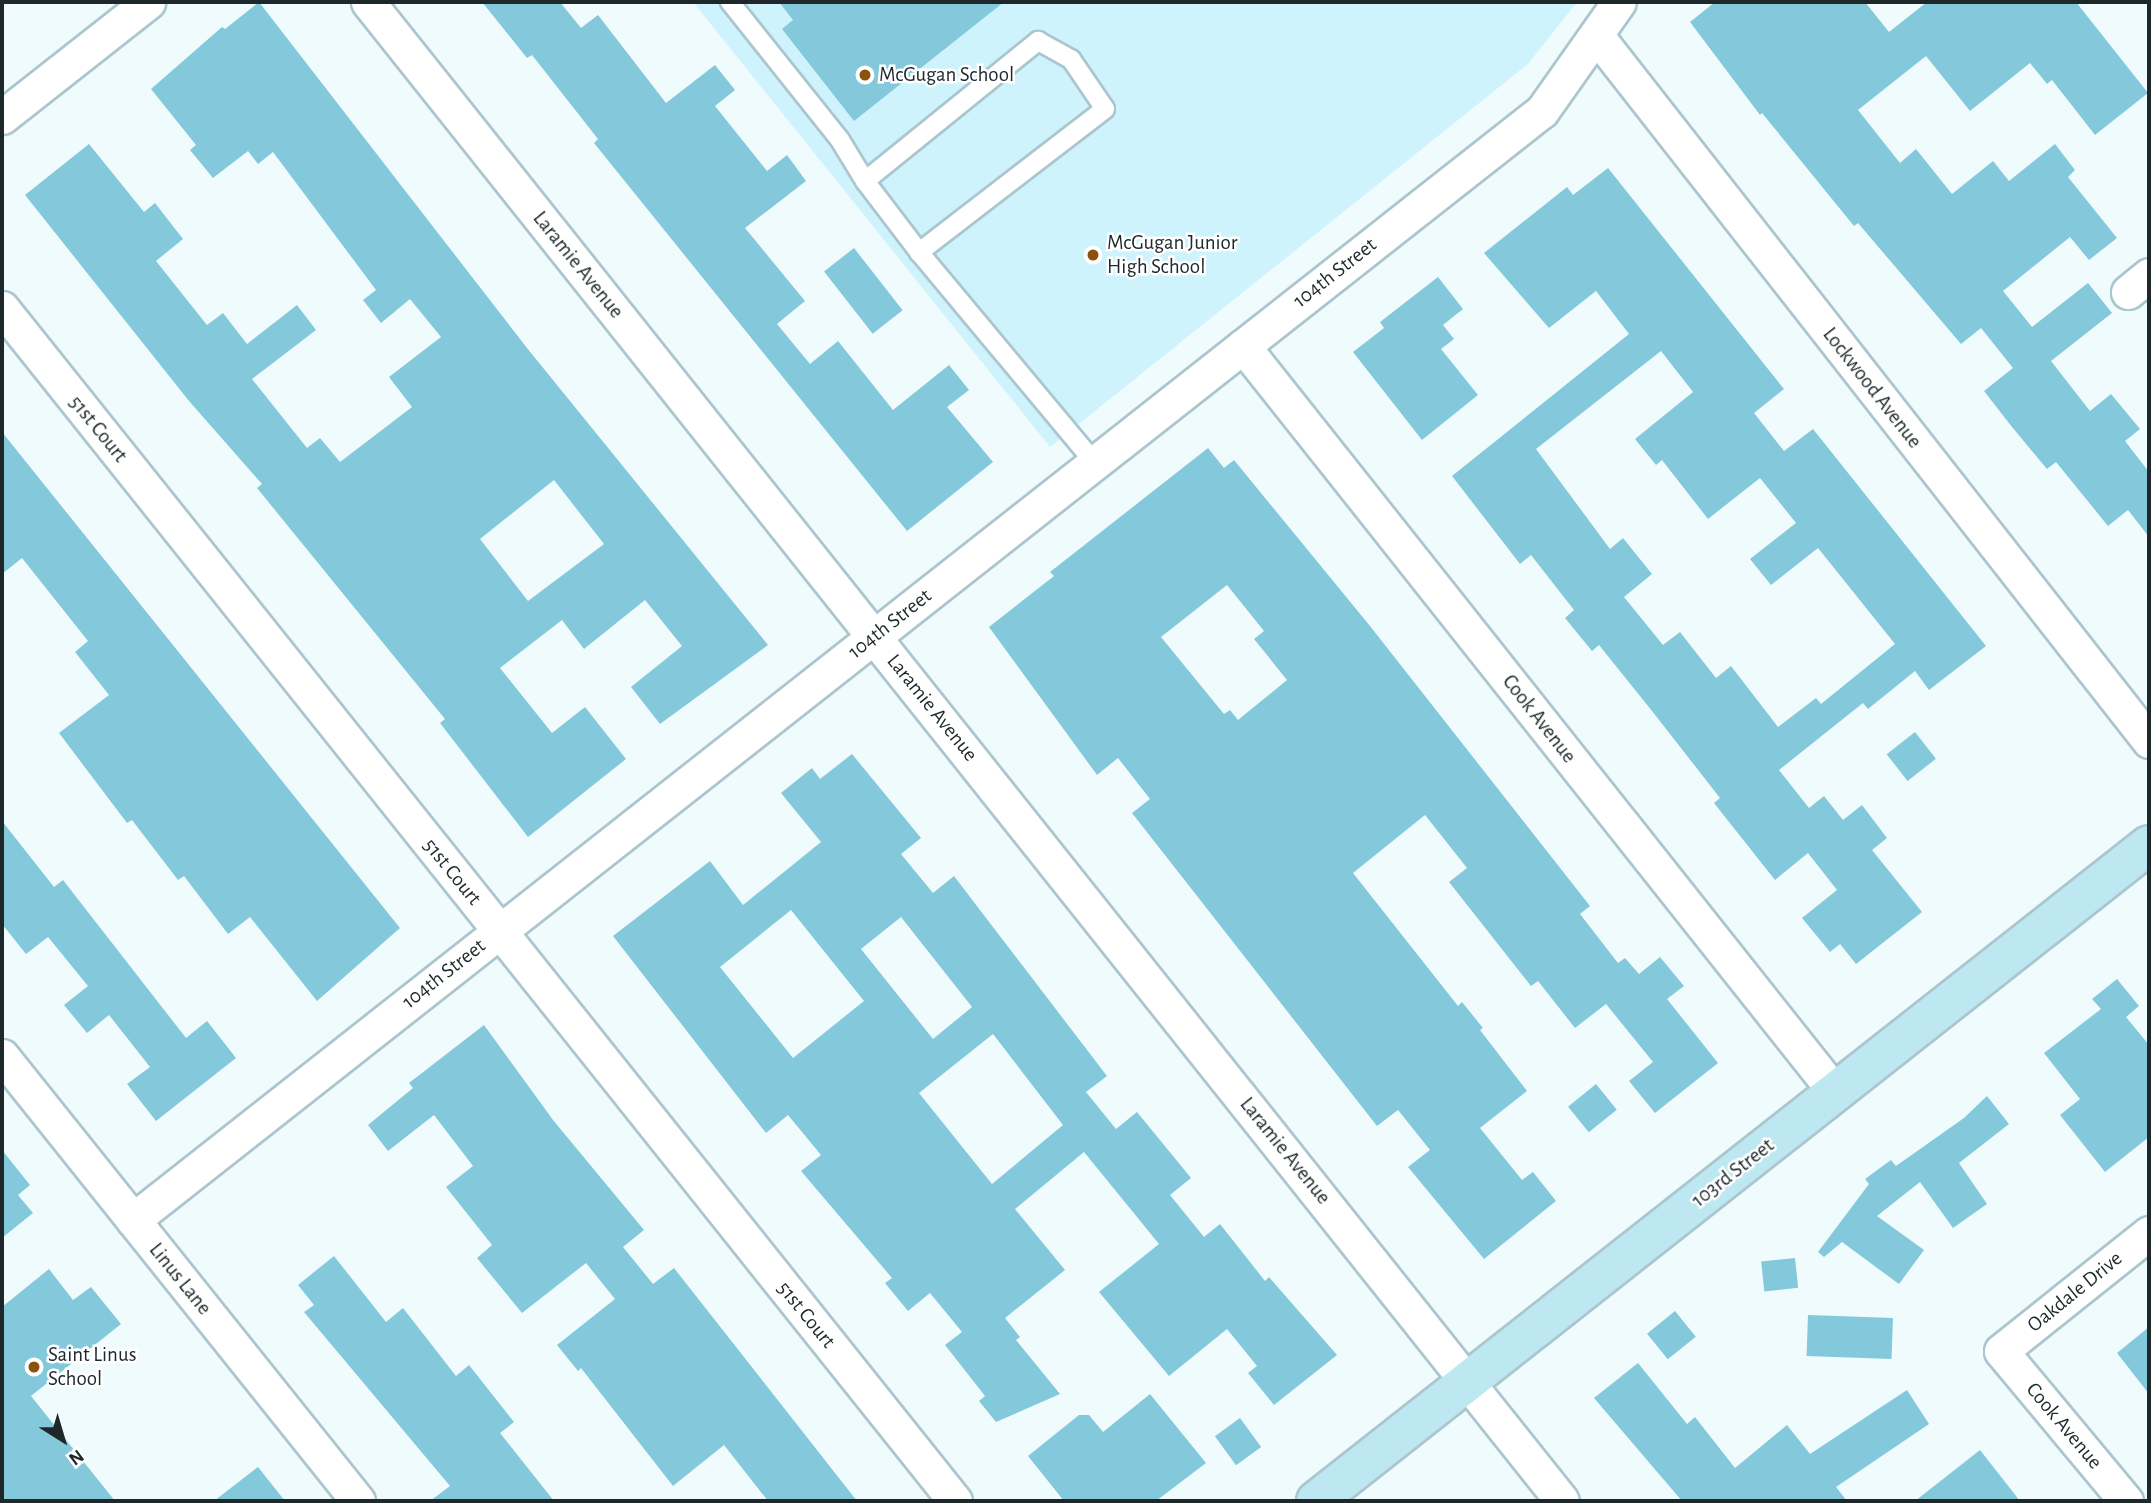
<!DOCTYPE html>
<html>
<head>
<meta charset="utf-8">
<style>
  body { margin:0 }
  #map { position:relative; width:2151px; height:1503px; overflow:hidden; background:#f0fbfe; font-family:"Alegreya Sans",sans-serif }
  div>[style] { position:absolute }
  [style*='--x'] { left:calc(var(--x)*1px); top:calc(var(--y)*1px); width:calc(var(--w)*1px); rotate:calc(var(--a)*1deg) }
  .built>* { inset:0; background:#cef3fd }
  .building>* { inset:0; background:#83c9db; transform-origin:0 0 }
  .roads { filter:drop-shadow(2px 0 #abc6ce) drop-shadow(-2px 0 #abc6ce) drop-shadow(0 2px #abc6ce) drop-shadow(0 -2px #abc6ce) }
  .service>* { height:18px; margin:-9px; padding:0 9px; transform-origin:9px; border-radius:9px; background:#fff }
  .minor>* { height:33px; margin:-16.5px; padding:0 16.5px; transform-origin:16.5px; border-radius:16.5px; background:#fff }
  .secondary>* { height:38px; margin:-19px; padding:0 19px; transform-origin:19px; border-radius:19px; background:#bde8f2 }
  .dots>* { width:19px; height:19px; translate:-50% -50%; box-sizing:border-box; border:4px solid #fff; border-radius:50% }
  span { translate:-50% -50%; white-space:nowrap; text-align:center; line-height:1.15; -webkit-text-stroke:5px #fff; paint-order:stroke }
  .poi-label { font-size:21px; color:#1e282b }
  .left { translate:0 -50%; text-align:left }
  .street-label { font-size:21px; color:#1e282b }
  .frame { position:absolute; inset:0; border:4px solid #1e282b; pointer-events:none }
  .north { position:absolute; left:28px; top:1405px; width:70px; height:70px; -webkit-text-stroke:5px #fff; paint-order:stroke; rotate:143deg; font-size:19px; font-weight:700; line-height:28px; text-align:center; color:#1e282b }
  .north::after { content:''; display:block; margin:auto; width:24px; height:32px; background:#1e282b; clip-path:polygon(50% 0,100% 100%,50% 72%,0 100%) }
</style>
</head>
<body>
<div id="map">
  <div class="built">
    <i style="clip-path:polygon(693px 2px,1577px 2px,1528px 64px,1050px 447px)"></i>
  </div>
  <div class="building">
    <i style="clip-path:polygon(evenodd,259px 2px,527px 348px,768px 645px,660px 724px,631px 687px,682px 646px,645px 600px,584px 649px,562px 620px,500px 668px,552px 733px,585px 707px,626px 759px,528px 837px,440px 723px,445px 719px,257px 488px,262px 484px,189px 401px,25px 195px,89px 144px,144px 212px,155px 203px,183px 239px,156px 261px,207px 325px,223px 313px,247px 344px,297px 305px,316px 330px,252px 379px,307px 448px,320px 438px,340px 462px,412px 407px,389px 377px,441px 337px,410px 299px,381px 323px,363px 300px,376px 290px,273px 152px,258px 164px,248px 151px,213px 178px,190px 150px,196px 145px,151px 89px,222px 27px,225px 29px,259px 2px,554px 480px,604px 544px,528px 601px,480px 539px,554px 480px)"></i>
    <i style="clip-path:polygon(482px 2px,560px 2px,581px 28px,598px 15px,666px 103px,715px 65px,735px 90px,715px 106px,767px 171px,787px 155px,806px 181px,745px 228px,805px 301px,777px 324px,810px 364px,838px 341px,893px 410px,949px 365px,969px 390px,947px 407px,993px 462px,907px 531px,594px 143px,598px 139px,532px 55px,527px 58px)"></i>
    <i style="clip-path:polygon(779px 2px,1004px 2px,854px 121px,782px 29px,793px 20px)"></i>
    <i style="clip-path:polygon(1715px 2px,1865px 2px,1889px 32px,1927px 2px,2076px 2px,2148px 93px,2095px 135px,2052px 80px,2047px 84px,2030px 63px,1970px 111px,1926px 56px,1858px 110px,1900px 163px,1916px 149px,1952px 194px,1993px 161px,2009px 181px,2055px 144px,2075px 170px,2068px 177px,2117px 238px,2089px 260px,2070px 237px,2003px 291px,2032px 327px,2088px 283px,2112px 313px,2051px 361px,2090px 411px,2111px 394px,2140px 429px,2125px 441px,2149px 472px,2149px 537px,2128px 510px,2108px 526px,2056px 462px,2047px 469px,2012px 427px,1984px 391px,2013px 368px,1981px 328px,1961px 344px,1858px 223px,1854px 226px,1762px 113px,1760px 115px,1690px 22px)"></i>
    <i style="clip-path:polygon(evenodd,1608px 168px,1784px 389px,1754px 413px,1784px 451px,1813px 429px,1986px 646px,1929px 690px,1915px 671px,1868px 709px,1863px 703px,1779px 770px,1809px 808px,1824px 796px,1843px 820px,1862px 805px,1887px 838px,1872px 850px,1922px 912px,1856px 964px,1840px 944px,1830px 952px,1802px 918px,1837px 890px,1808px 853px,1775px 880px,1714px 803px,1720px 798px,1652px 711px,1599px 645px,1592px 651px,1565px 618px,1574px 610px,1531px 555px,1520px 564px,1452px 476px,1629px 334px,1596px 291px,1549px 328px,1484px 253px,1567px 187px,1573px 195px,1608px 168px,1661px 351px,1693px 392px,1635px 439px,1656px 465px,1662px 460px,1708px 519px,1760px 478px,1796px 523px,1750px 559px,1771px 585px,1818px 548px,1895px 644px,1821px 704px,1816px 698px,1778px 727px,1731px 666px,1716px 678px,1680px 632px,1663px 645px,1624px 597px,1652px 574px,1623px 538px,1610px 549px,1536px 449px,1661px 351px)"></i>
    <i style="left:854px;top:248px;width:79px;height:38px;rotate:52deg"></i>
    <i style="clip-path:polygon(1438px 277px,1463px 309px,1443px 325px,1454px 339px,1441px 349px,1478px 395px,1422px 440px,1353px 352px,1384px 328px,1380px 322px)"></i>
    <i style="clip-path:polygon(2px 432px,400px 928px,317px 1001px,250px 917px,228px 934px,184px 876px,178px 880px,132px 820px,127px 823px,59px 733px,109px 695px,75px 652px,88px 641px,22px 558px,2px 574px)"></i>
    <i style="clip-path:polygon(evenodd,1208px 448px,1224px 468px,1234px 460px,1370px 626px,1590px 906px,1580px 914px,1618px 963px,1625px 958px,1639px 974px,1660px 957px,1684px 986px,1667px 999px,1718px 1063px,1655px 1113px,1629px 1081px,1653px 1062px,1606px 1004px,1575px 1028px,1538px 981px,1531px 986px,1449px 882px,1467px 868px,1425px 815px,1353px 873px,1458px 1006px,1462px 1002px,1483px 1028px,1480px 1030px,1527px 1091px,1480px 1128px,1522px 1180px,1533px 1172px,1556px 1201px,1484px 1259px,1408px 1167px,1430px 1150px,1398px 1110px,1377px 1126px,1132px 813px,1150px 799px,1118px 758px,1097px 775px,989px 627px,1054px 576px,1050px 572px,1208px 448px,1227px 585px,1264px 631px,1254px 639px,1287px 680px,1238px 720px,1230px 710px,1224px 714px,1161px 637px,1227px 585px)"></i>
    <i style="left:1915px;top:732px;width:34px;height:36px;rotate:52deg"></i>
    <i style="clip-path:polygon(evenodd,852px 754px,921px 838px,901px 854px,933px 893px,954px 876px,1107px 1076px,1086px 1092px,1116px 1129px,1137px 1112px,1191px 1178px,1170px 1195px,1204px 1237px,1220px 1224px,1265px 1281px,1269px 1277px,1337px 1355px,1274px 1405px,1248px 1373px,1257px 1366px,1227px 1329px,1169px 1376px,1099px 1292px,1159px 1244px,1084px 1152px,1015px 1209px,1065px 1270px,1005px 1318px,1020px 1337px,1016px 1340px,1060px 1394px,996px 1422px,979px 1401px,985px 1396px,945px 1345px,962px 1332px,930px 1293px,908px 1311px,885px 1283px,892px 1278px,801px 1171px,821px 1155px,788px 1115px,766px 1133px,613px 936px,710px 861px,743px 905px,821px 842px,781px 793px,812px 768px,820px 779px,852px 754px,791px 910px,864px 1001px,793px 1058px,720px 967px,791px 910px,852px 754px,901px 917px,972px 1007px,933px 1039px,861px 949px,901px 917px,852px 754px,993px 1034px,1063px 1125px,992px 1184px,919px 1093px,993px 1034px)"></i>
    <i style="clip-path:polygon(2px 821px,54px 887px,63px 880px,186px 1038px,207px 1021px,236px 1058px,156px 1121px,127px 1084px,150px 1067px,109px 1015px,87px 1033px,64px 1005px,88px 986px,48px 937px,26px 954px,2px 924px)"></i>
    <i style="clip-path:polygon(2117px 979px,2139px 1006px,2126px 1017px,2149px 1045px,2149px 1137px,2105px 1172px,2060px 1115px,2080px 1099px,2044px 1053px,2101px 1009px,2092px 999px)"></i>
    <i style="clip-path:polygon(484px 1025px,553px 1120px,644px 1230px,623px 1247px,653px 1284px,674px 1268px,857px 1501px,768px 1501px,724px 1445px,673px 1486px,581px 1368px,578px 1371px,557px 1345px,615px 1299px,586px 1263px,522px 1313px,477px 1258px,492px 1245px,446px 1187px,473px 1166px,434px 1115px,388px 1151px,368px 1125px,413px 1088px,409px 1083px)"></i>
    <i style="left:1596px;top:1084px;width:33px;height:36px;rotate:51deg"></i>
    <i style="clip-path:polygon(1987px 1096px,2009px 1124px,1959px 1163px,1987px 1204px,1953px 1228px,1920px 1182px,1877px 1216px,1924px 1250px,1899px 1284px,1842px 1242px,1824px 1257px,1818px 1252px,1869px 1184px,1865px 1179px,1891px 1160px,1896px 1166px,1964px 1118px)"></i>
    <i style="clip-path:polygon(2px 1150px,30px 1185px,18px 1195px,33px 1213px,2px 1238px)"></i>
    <i style="clip-path:polygon(334px 1256px,386px 1322px,403px 1308px,456px 1376px,469px 1365px,514px 1422px,500px 1433px,554px 1501px,430px 1501px,450px 1486px,304px 1312px,314px 1305px,298px 1285px)"></i>
    <i style="left:1795px;top:1258px;width:30px;height:34px;rotate:84deg"></i>
    <i style="clip-path:polygon(49px 1269px,73px 1300px,91px 1287px,121px 1324px,31px 1396px,115px 1501px,2px 1501px,2px 1307px)"></i>
    <i style="left:1675px;top:1311px;width:33px;height:36px;rotate:51deg"></i>
    <i style="left:1808px;top:1315px;width:85px;height:41px;rotate:2deg"></i>
    <i style="clip-path:polygon(2149px 1327px,2149px 1394px,2117px 1353px)"></i>
    <i style="clip-path:polygon(1638px 1363px,1687px 1424px,1695px 1417px,1735px 1468px,1787px 1425px,1810px 1454px,1907px 1390px,1929px 1424px,1836px 1487px,1847px 1501px,1682px 1501px,1594px 1398px)"></i>
    <i style="clip-path:polygon(1150px 1394px,1206px 1463px,1156px 1501px,1064px 1501px,1028px 1456px,1079px 1415px,1089px 1415px,1103px 1432px)"></i>
    <i style="left:1240px;top:1418px;width:36px;height:31px;rotate:54deg"></i>
    <i style="clip-path:polygon(1980px 1450px,2020px 1501px,1915px 1501px)"></i>
    <i style="clip-path:polygon(258px 1467px,285px 1501px,214px 1501px)"></i>
  </div>
  <div class="roads">
    <div class="service">
      <i style="--x:730;--y:2;--w:176;--a:51.4"></i>
      <i style="--x:840;--y:140;--w:48;--a:58.6"></i>
      <i style="--x:865;--y:181;--w:89;--a:52.7"></i>
      <i style="--x:919;--y:252;--w:275;--a:50.2"></i>
      <i style="--x:865;--y:181;--w:223;--a:-39"></i>
      <i style="--x:1038;--y:41;--w:38;--a:29"></i>
      <i style="--x:1071;--y:59;--w:60;--a:55.8"></i>
      <i style="--x:1105;--y:109;--w:235;--a:142.4"></i>
    </div>
    <div class="minor">
      <i style="--x:368;--y:2;--w:1916;--a:51.46"></i>
      <i style="--x:1596;--y:35;--w:897;--a:51.93"></i>
      <i style="--x:2;--y:117;--w:186;--a:-38.2"></i>
      <i style="--x:2128;--y:292;--w:27;--a:-39"></i>
      <i style="--x:2;--y:308;--w:1527;--a:51.38"></i>
      <i style="--x:1243;--y:346;--w:952;--a:51.57"></i>
      <i style="--x:2;--y:1056;--w:570;--a:51.34"></i>
      <i style="--x:133;--y:1220;--w:1793;--a:-38.21"></i>
      <i style="--x:1542;--y:111;--w:133;--a:-54.8"></i>
      <i style="--x:2126;--y:1501;--w:195;--a:-129.8"></i>
      <i style="--x:2001;--y:1351;--w:189;--a:-38.6"></i>
    </div>
    <div class="secondary">
      <i style="--x:1316;--y:1501;--w:1060;--a:-38.22"></i>
    </div>
  </div>
  <div class="dots">
    <i style="left:865px;top:75px;background:#8c510d"></i>
    <i style="left:1093px;top:255px;background:#8c510d"></i>
    <i style="left:34px;top:1367px;background:#8c510d"></i>
  </div>
  <div class="poi-label">
    <span class="left" style="left:879px;top:75px">McGugan School</span>
    <span class="left" style="left:1107px;top:255px">McGugan Junior<br>High School</span>
    <span class="left" style="left:48px;top:1367px">Saint Linus<br>School</span>
  </div>
  <div class="street-label">
    <span style="left:578px;top:265px;rotate:51deg">Laramie Avenue</span>
    <span style="left:1335px;top:273px;rotate:-38deg">104th Street</span>
    <span style="left:1872px;top:388px;rotate:52deg">Lockwood Avenue</span>
    <span style="left:98px;top:429px;rotate:51deg">51st Court</span>
    <span style="left:890px;top:624px;rotate:-38deg">104th Street</span>
    <span style="left:932px;top:708px;rotate:51deg">Laramie Avenue</span>
    <span style="left:1539px;top:719px;rotate:52deg">Cook Avenue</span>
    <span style="left:452px;top:872px;rotate:51deg">51st Court</span>
    <span style="left:444px;top:974px;rotate:-38deg">104th Street</span>
    <span style="left:1285px;top:1151px;rotate:51deg">Laramie Avenue</span>
    <span style="left:1733px;top:1173px;rotate:-38deg">103rd Street</span>
    <span style="left:180px;top:1279px;rotate:51deg">Linus Lane</span>
    <span style="left:2075px;top:1292px;rotate:-39deg">Oakdale Drive</span>
    <span style="left:806px;top:1315px;rotate:51deg">51st Court</span>
    <span style="left:2064px;top:1426px;rotate:50deg">Cook Avenue</span>
  </div>
  <div class="frame"></div>
  <div class="north">N</div>
</div>
</body>
</html>
